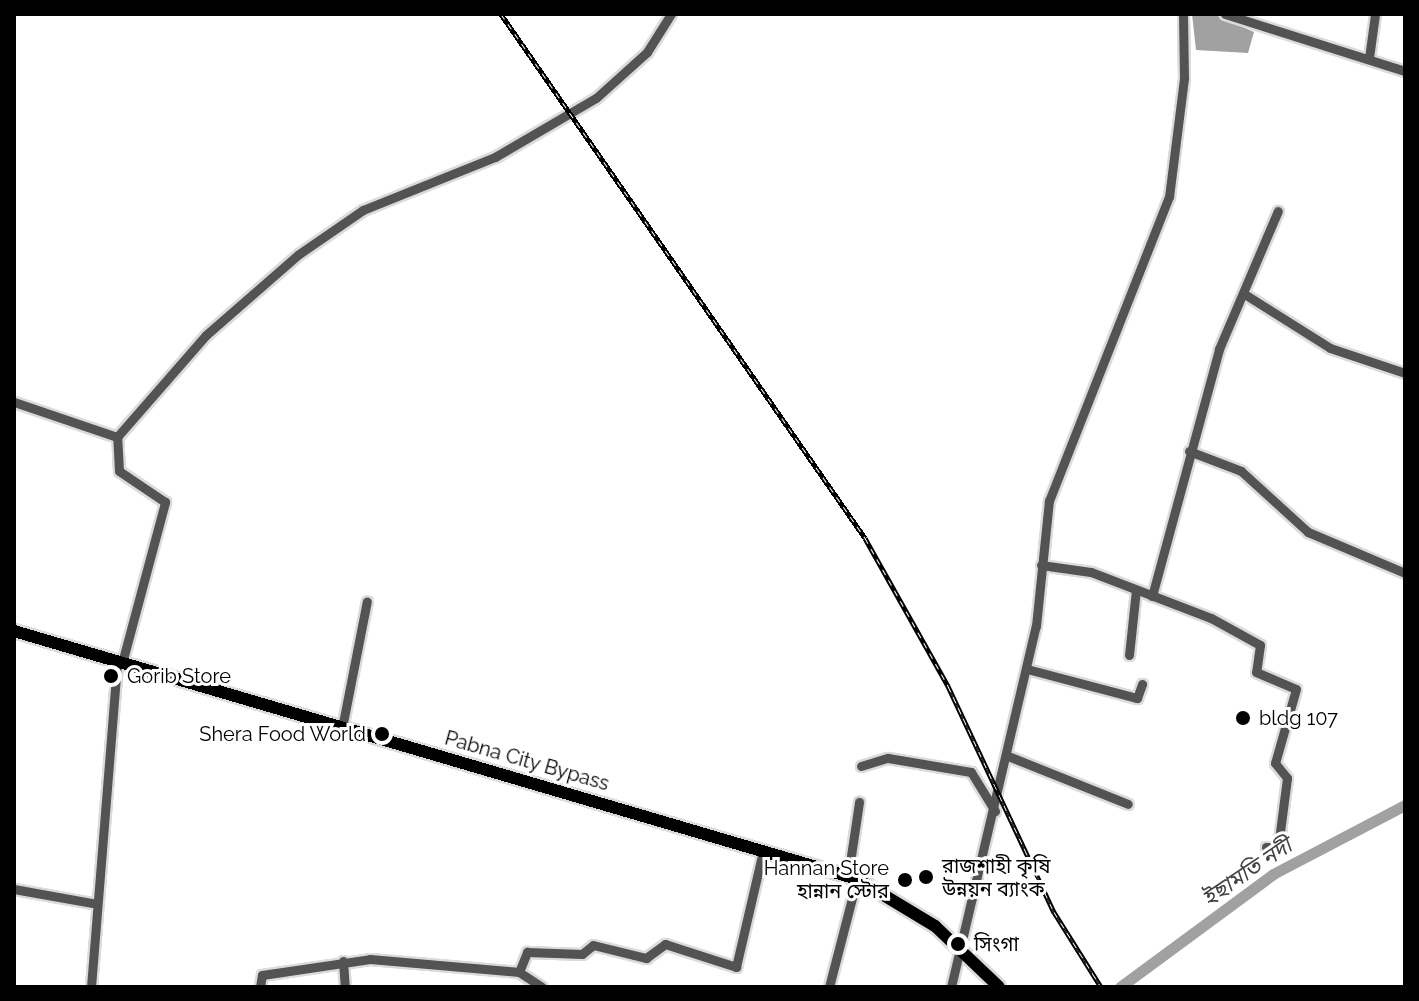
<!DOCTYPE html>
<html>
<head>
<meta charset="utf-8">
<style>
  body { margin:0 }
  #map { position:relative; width:1419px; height:1001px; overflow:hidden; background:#fff; font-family:Raleway,"Noto Sans Bengali",sans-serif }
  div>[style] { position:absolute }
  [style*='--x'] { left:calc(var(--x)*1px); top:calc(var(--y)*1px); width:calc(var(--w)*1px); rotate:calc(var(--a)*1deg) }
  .water>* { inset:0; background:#a1a1a1 }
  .river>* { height:11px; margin:-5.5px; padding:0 5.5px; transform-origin:5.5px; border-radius:5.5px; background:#a1a1a1 }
  .roads { filter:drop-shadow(2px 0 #dbdbdb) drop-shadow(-2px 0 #dbdbdb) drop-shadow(0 2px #dbdbdb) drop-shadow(0 -2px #dbdbdb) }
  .minor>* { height:9px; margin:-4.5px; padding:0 4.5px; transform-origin:4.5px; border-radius:4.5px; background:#535353 }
  .highway>* { height:12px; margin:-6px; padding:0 6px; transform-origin:6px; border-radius:6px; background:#000 }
  .rail>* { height:5px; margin-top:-2.5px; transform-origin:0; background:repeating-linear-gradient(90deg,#fff 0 6px,#000 0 12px); box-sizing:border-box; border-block:2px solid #000 }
  .dots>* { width:22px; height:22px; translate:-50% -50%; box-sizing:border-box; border:4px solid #fff; border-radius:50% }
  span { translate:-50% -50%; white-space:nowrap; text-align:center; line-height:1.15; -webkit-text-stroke:6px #fff; paint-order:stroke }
  .poi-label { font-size:20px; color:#000 }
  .left { translate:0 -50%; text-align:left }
  .right { translate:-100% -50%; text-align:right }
  .street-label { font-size:20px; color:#000 }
  .water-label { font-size:22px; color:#424242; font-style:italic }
  .frame { position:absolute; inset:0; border:16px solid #000; pointer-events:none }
</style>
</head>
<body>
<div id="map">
  <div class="water">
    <i style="clip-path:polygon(1192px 14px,1213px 14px,1254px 32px,1248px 53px,1196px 50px)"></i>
  </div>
  <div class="river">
    <i style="--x:1120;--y:987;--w:190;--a:-36.4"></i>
    <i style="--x:1273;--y:874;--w:149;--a:-27.6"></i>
  </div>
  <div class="roads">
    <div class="minor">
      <i style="--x:1225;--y:14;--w:189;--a:17.6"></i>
      <i style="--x:1369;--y:58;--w:44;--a:-82.2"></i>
      <i style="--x:1246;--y:295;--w:99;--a:32.2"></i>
      <i style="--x:1330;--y:348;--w:79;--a:18.4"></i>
      <i style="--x:14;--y:402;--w:109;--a:18.8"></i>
      <i style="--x:1189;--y:451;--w:56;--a:21"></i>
      <i style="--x:1241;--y:471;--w:91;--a:42.3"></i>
      <i style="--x:1308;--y:532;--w:105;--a:22.9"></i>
      <i style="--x:1041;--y:565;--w:50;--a:8"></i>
      <i style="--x:1091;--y:572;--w:129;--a:21"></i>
      <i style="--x:1211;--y:618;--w:56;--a:28.9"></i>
      <i style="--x:1260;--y:645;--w:27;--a:98"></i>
      <i style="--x:1256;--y:672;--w:43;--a:23"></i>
      <i style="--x:1296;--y:689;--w:77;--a:105.8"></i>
      <i style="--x:1275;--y:763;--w:19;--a:51"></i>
      <i style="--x:1287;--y:778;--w:70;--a:97.4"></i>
      <i style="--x:1278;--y:847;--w:12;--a:180"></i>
      <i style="--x:1152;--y:596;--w:256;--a:-74.8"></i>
      <i style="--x:1219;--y:349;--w:150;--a:-66.9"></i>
      <i style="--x:1129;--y:655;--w:65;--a:-83.9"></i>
      <i style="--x:122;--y:663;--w:167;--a:-75"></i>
      <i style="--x:165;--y:502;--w:55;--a:-146"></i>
      <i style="--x:119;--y:471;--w:34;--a:-93"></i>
      <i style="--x:117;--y:437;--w:135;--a:-48.9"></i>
      <i style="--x:206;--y:335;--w:123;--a:-41.1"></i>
      <i style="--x:299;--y:254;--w:78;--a:-34.5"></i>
      <i style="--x:363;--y:210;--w:142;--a:-21.9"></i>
      <i style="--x:495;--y:157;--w:117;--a:-30.3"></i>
      <i style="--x:596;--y:98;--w:69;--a:-42"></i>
      <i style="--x:647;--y:52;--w:45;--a:-57.7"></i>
      <i style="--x:1027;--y:669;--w:114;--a:14.8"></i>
      <i style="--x:1137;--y:698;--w:15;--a:-70"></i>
      <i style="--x:342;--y:728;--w:129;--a:-78.9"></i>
      <i style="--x:1008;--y:756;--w:129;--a:21.8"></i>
      <i style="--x:861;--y:766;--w:28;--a:-17"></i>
      <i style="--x:888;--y:758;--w:84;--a:9.6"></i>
      <i style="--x:971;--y:772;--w:46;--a:58.4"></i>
      <i style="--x:848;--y:876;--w:75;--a:-81.5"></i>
      <i style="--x:14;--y:889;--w:84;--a:10.2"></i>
      <i style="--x:343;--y:961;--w:26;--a:86"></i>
      <i style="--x:519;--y:972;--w:22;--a:-68"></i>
      <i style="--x:527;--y:952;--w:55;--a:2.1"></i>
      <i style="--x:582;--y:954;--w:14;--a:-39"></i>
      <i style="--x:593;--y:945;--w:55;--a:13.8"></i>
      <i style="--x:646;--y:958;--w:24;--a:-36"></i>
      <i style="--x:665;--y:944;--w:75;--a:17.9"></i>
      <i style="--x:736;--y:967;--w:119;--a:-76.9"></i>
      <i style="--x:91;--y:987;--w:326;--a:-85.4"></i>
      <i style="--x:260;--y:987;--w:12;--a:-81"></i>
      <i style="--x:262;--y:975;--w:109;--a:-8.4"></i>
      <i style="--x:370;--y:959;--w:150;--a:5"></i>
      <i style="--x:519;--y:972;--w:27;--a:33"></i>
      <i style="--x:829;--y:987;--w:112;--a:-75.5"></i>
      <i style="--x:951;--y:987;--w:371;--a:-76.8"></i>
      <i style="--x:1036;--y:626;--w:126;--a:-84.1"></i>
      <i style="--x:1049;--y:501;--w:327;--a:-68.5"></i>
      <i style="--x:1169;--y:197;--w:120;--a:-82.8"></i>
      <i style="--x:1184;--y:78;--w:64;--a:-90.9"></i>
    </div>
    <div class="highway">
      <i style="--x:14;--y:631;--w:879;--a:16.39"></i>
      <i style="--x:857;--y:879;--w:91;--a:31.1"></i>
      <i style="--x:935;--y:926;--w:88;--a:43.6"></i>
    </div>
  </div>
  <div class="rail">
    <i style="--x:501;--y:14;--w:638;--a:55.21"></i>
    <i style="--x:865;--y:538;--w:170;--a:60.7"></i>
    <i style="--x:948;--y:686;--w:250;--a:64.9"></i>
    <i style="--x:1054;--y:912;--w:89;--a:57.9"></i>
  </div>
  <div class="dots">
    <i style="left:111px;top:676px;background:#000"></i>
    <i style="left:1243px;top:718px;background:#000"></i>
    <i style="left:382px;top:734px;background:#000"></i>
    <i style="left:926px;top:877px;background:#000"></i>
    <i style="left:905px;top:880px;background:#000"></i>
    <i style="left:958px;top:944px;background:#000"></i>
  </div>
  <div class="poi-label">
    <span class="left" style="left:127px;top:676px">Gorib Store</span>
    <span class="left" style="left:1259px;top:718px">bldg 107</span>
    <span class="right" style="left:366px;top:734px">Shera Food World</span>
    <span class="left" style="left:942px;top:878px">রাজশাহী কৃষি<br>উন্নয়ন ব্যাংক</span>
    <span class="right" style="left:889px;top:880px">Hannan Store<br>হান্নান স্টোর</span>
    <span class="left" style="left:974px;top:944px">সিংগা</span>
  </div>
  <div class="street-label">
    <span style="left:527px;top:761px;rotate:16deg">Pabna City Bypass</span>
  </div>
  <div class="water-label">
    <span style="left:1247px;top:872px;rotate:-34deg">ইছামতি নদী</span>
  </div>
  <div class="frame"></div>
</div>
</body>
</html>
